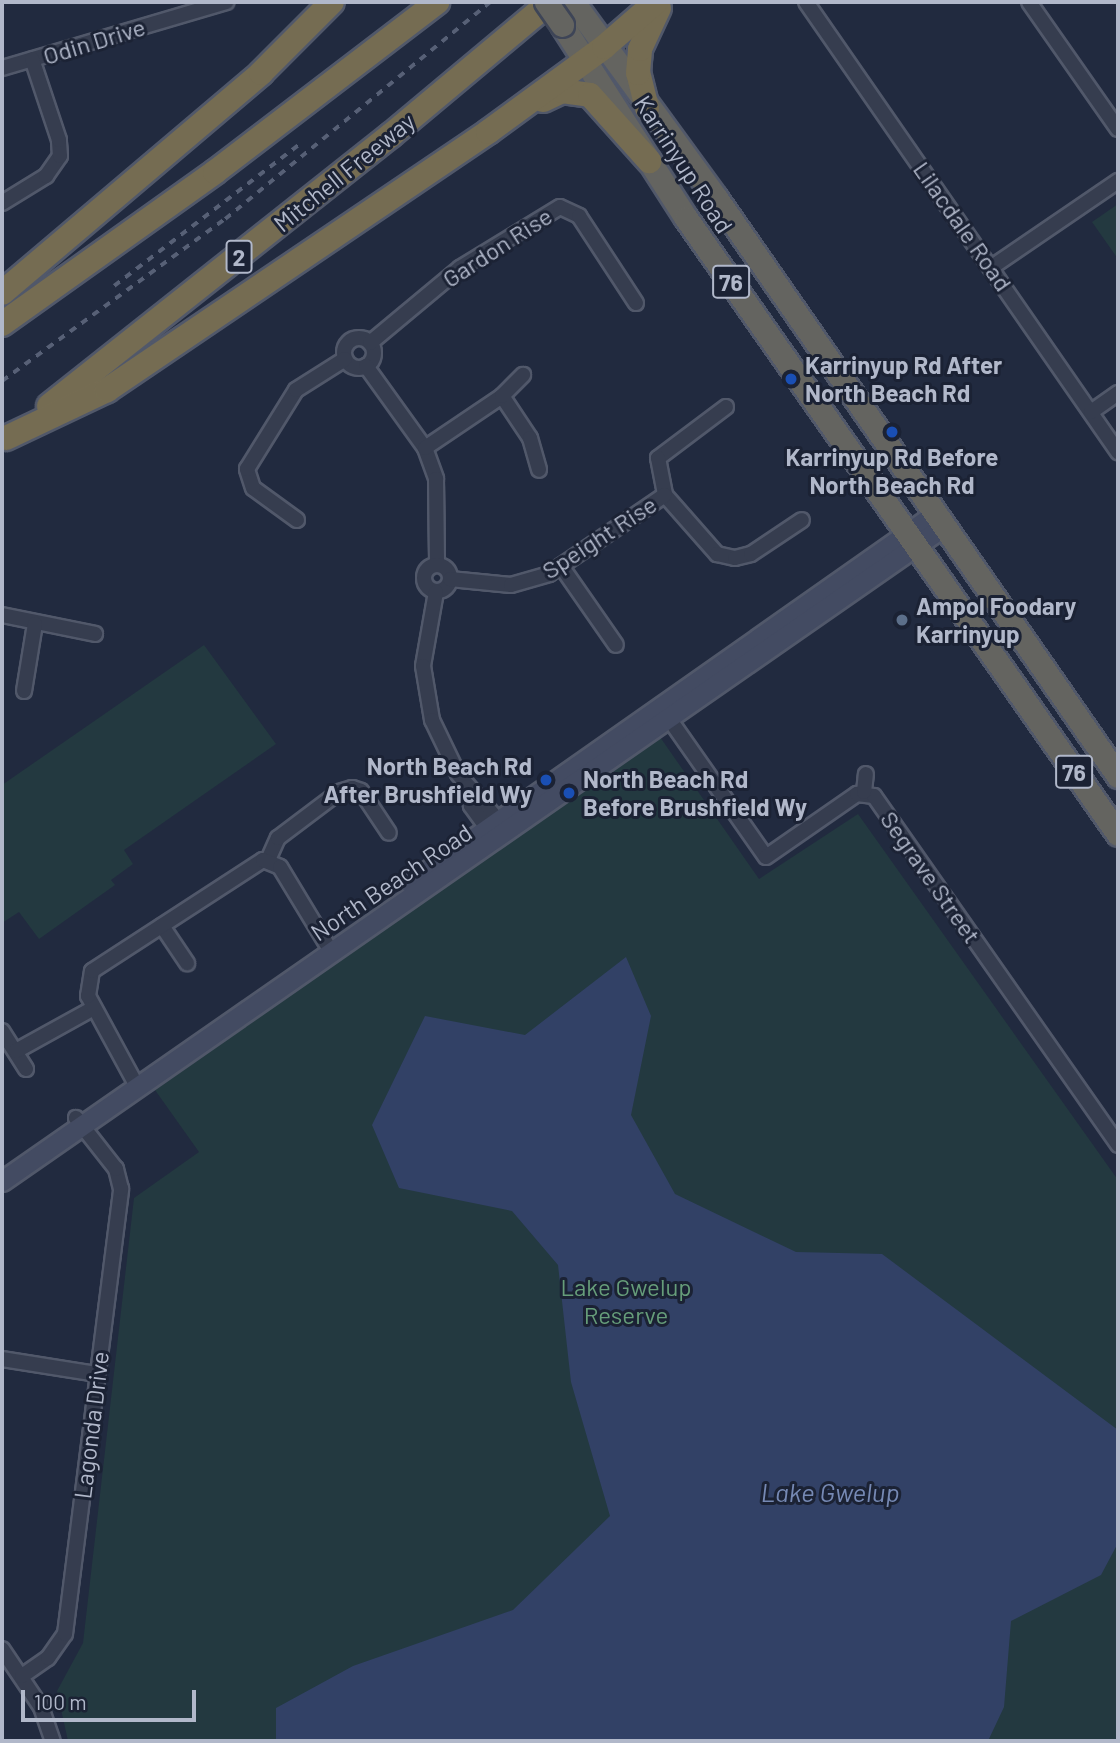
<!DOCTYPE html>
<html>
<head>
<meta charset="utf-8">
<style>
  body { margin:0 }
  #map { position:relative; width:1120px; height:1743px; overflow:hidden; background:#212a3f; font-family:Barlow,sans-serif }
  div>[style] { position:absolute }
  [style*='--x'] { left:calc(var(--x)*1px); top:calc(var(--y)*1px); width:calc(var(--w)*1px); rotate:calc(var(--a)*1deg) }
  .green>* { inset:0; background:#233940 }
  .water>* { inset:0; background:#324166 }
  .roads { filter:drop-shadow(2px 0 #51586a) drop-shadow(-2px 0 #51586a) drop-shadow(0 2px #51586a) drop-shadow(0 -2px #51586a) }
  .minor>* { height:14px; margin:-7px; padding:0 7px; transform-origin:7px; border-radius:7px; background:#363d4f }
  .minor>.ring { margin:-7px; padding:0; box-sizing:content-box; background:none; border:14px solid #363d4f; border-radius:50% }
  .secondary>* { height:19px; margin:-9.5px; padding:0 9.5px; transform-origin:9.5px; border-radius:9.5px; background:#434b62 }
  .trunk>* { height:23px; margin:-11.5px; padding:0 11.5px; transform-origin:11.5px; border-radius:11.5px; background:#646460 }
  .motorway>* { height:24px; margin:-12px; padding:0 12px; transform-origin:12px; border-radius:12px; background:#756c52 }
  .rail>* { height:3.5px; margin-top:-1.75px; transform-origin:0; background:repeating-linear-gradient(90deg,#576076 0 7px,transparent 0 14px) }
  .bridges { filter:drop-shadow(2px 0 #3e4557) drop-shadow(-2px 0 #3e4557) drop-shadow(0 2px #3e4557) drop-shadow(0 -2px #3e4557) }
  .trunk-bridge>* { height:23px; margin:-11.5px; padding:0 11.5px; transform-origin:11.5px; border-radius:11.5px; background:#646460 }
  .dots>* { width:19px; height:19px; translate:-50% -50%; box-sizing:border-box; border:4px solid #1b2234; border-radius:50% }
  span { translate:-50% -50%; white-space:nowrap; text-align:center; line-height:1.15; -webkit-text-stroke:6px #1b2234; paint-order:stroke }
  .shield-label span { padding:2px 5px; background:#1b2234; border:2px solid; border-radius:5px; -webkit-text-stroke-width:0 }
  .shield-label { font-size:23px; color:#b1b8ca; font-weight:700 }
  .street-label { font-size:24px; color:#b1b8ca }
  .poi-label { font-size:24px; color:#b1b8ca; font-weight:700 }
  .left { translate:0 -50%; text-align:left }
  .right { translate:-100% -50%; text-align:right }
  .park-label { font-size:24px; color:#669d7a }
  .water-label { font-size:26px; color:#7689b4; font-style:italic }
  .frame { position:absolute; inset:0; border:4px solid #b1b8ca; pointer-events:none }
  .scale { position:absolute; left:21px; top:1690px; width:175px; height:32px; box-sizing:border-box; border:4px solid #b1b8ca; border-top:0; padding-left:9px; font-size:21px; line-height:24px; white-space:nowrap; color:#b1b8ca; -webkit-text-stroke:5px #1b2234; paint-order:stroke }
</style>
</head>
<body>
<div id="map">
  <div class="green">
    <i style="clip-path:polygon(1118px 204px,1118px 259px,1092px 222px)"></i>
    <i style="clip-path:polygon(204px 645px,276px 744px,124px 850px,133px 864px,111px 880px,115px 885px,39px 939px,19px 912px,2px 923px,2px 785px)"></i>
    <i style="clip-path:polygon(660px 737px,759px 879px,858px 814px,1118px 1180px,1118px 1741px,68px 1741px,57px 1691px,83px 1643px,134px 1198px,199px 1152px,155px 1090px)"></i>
  </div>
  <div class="water">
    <i style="clip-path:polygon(626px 957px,651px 1016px,631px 1115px,675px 1194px,796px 1252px,882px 1254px,1118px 1430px,1118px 1543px,1101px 1575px,1011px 1621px,1004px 1707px,988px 1741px,276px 1741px,276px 1708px,353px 1666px,513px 1610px,610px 1516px,571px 1382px,558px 1265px,512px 1211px,399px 1188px,372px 1125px,425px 1016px,525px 1035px)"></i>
  </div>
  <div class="roads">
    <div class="minor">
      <i style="--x:806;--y:2;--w:548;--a:55.27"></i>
      <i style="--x:1029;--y:2;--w:155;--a:55"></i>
      <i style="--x:2;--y:68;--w:234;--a:-16.4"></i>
      <i style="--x:2;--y:203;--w:52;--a:-31.5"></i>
      <i style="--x:46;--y:176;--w:24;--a:-55"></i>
      <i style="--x:60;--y:156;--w:16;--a:-94"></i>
      <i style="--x:59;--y:140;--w:85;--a:-108.4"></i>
      <i style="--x:992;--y:267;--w:153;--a:-34.3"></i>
      <i class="ring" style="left:344px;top:338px;width:16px;height:16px"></i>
      <i style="--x:370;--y:343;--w:117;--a:-39.8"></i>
      <i style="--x:460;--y:268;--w:117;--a:-31.4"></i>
      <i style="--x:560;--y:207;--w:21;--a:25"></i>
      <i style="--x:579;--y:216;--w:104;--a:56.8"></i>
      <i style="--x:366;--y:366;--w:101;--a:54.3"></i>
      <i style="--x:425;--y:448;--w:33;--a:70"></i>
      <i style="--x:436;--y:479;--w:86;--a:89.3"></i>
      <i style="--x:502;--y:396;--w:50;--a:56.3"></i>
      <i style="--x:530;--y:438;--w:33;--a:74"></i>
      <i style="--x:726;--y:407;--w:85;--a:143.1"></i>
      <i style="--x:658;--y:458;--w:38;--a:79"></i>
      <i style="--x:665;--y:495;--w:79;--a:48.6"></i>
      <i style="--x:717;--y:554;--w:18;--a:13"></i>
      <i style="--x:735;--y:558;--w:16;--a:-14"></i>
      <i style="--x:751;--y:554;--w:61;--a:-33.7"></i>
      <i style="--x:1091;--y:412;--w:33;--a:-35"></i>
      <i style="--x:425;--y:448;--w:93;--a:-34"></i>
      <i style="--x:502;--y:396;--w:30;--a:-45"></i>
      <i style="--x:297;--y:520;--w:54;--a:-144"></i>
      <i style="--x:253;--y:488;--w:20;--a:-108"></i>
      <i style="--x:247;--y:469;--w:93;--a:-58.2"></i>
      <i style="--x:296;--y:390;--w:58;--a:-32.3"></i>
      <i class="ring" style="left:424px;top:565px;width:12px;height:12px"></i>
      <i style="--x:561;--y:566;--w:96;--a:55.2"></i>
      <i style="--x:450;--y:579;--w:61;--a:5.6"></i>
      <i style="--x:511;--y:585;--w:40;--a:-16"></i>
      <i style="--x:549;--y:574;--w:140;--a:-34.3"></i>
      <i style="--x:436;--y:592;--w:75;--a:100"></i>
      <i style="--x:423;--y:666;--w:55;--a:80.5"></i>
      <i style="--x:432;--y:720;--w:60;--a:64.3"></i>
      <i style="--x:458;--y:774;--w:70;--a:49"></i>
      <i style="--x:2;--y:615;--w:95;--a:11.5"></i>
      <i style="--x:24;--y:691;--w:68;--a:-80.7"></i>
      <i style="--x:663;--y:710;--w:179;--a:55"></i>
      <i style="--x:766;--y:857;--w:111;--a:-34.7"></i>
      <i style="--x:857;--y:794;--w:17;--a:7"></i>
      <i style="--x:874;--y:796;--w:426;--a:55"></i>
      <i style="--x:467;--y:787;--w:19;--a:78"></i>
      <i style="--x:471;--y:806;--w:34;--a:54"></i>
      <i style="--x:864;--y:792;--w:18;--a:-84"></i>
      <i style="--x:268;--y:860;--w:24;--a:-66"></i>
      <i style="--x:278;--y:838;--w:76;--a:-37"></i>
      <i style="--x:339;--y:792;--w:14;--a:-17"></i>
      <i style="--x:352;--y:788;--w:9;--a:18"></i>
      <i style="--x:361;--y:791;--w:50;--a:56.3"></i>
      <i style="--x:162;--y:926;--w:45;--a:56"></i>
      <i style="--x:2;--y:1031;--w:45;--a:57.7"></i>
      <i style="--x:16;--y:1051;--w:89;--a:-28.9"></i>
      <i style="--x:138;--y:1088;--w:105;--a:-118.5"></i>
      <i style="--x:88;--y:996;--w:25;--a:-81"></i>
      <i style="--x:92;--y:971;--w:204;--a:-33"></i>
      <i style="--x:263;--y:860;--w:18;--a:22"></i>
      <i style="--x:280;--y:867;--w:100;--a:58.8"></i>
      <i style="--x:2;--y:1359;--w:96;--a:9"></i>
      <i style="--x:2;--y:1649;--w:70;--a:56.1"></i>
      <i style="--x:41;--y:1707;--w:36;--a:71"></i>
      <i style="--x:22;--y:1676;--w:32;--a:-35"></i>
      <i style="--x:48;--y:1658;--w:29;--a:-55"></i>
      <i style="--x:65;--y:1634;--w:449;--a:-82.8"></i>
      <i style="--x:121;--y:1189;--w:21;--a:-104"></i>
      <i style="--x:116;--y:1169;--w:65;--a:-128.1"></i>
    </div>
    <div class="secondary">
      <i style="--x:410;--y:883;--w:642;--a:-35.1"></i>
      <i style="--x:2;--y:1181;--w:1147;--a:-34.81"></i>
    </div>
    <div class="trunk">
      <i style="--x:573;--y:2;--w:243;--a:53.9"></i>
      <i style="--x:716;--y:198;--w:704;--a:55.18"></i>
      <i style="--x:562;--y:25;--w:229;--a:57.3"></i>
      <i style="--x:686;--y:218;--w:752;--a:54.96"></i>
    </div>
    <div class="motorway">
      <i style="--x:543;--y:100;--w:21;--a:-25"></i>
      <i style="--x:562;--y:91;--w:28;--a:8"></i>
      <i style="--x:590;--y:95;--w:89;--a:48.2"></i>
      <i style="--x:647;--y:108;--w:36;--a:-104"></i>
      <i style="--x:638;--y:73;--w:24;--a:-85"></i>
      <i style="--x:640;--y:49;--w:45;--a:-65.1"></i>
      <i style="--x:2;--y:293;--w:340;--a:-40.3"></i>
      <i style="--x:261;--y:73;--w:100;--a:-45"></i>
      <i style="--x:2;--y:324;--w:262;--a:-35.5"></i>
      <i style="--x:215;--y:172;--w:280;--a:-37.4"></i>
      <i style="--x:49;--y:406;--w:436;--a:-38.4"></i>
      <i style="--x:391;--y:135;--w:207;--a:-39.9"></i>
      <i style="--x:6;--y:438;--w:112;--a:-25.4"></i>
      <i style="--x:107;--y:390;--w:460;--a:-34.1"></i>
      <i style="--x:488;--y:132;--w:144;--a:-36.2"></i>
      <i style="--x:604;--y:47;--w:69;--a:-40.9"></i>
    </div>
  </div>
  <div class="rail">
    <i style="--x:114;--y:286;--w:234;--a:-37.4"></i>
    <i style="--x:2;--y:381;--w:276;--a:-36"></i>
    <i style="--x:225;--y:219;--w:343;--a:-39.3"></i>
  </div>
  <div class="bridges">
    <div class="trunk-bridge">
      <i style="--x:546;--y:2;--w:28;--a:55"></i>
    </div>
  </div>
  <div class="dots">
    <i style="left:791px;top:379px;background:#1a4fb4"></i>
    <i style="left:892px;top:432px;background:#1a4fb4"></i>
    <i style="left:902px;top:620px;background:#5c6f8a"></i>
    <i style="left:546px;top:780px;background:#1a4fb4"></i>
    <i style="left:569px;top:793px;background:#1a4fb4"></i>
  </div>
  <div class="shield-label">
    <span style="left:239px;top:257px">2</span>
    <span style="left:731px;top:282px">76</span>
    <span style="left:1074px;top:772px">76</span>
  </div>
  <div class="street-label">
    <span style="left:94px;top:41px;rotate:-17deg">Odin Drive</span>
    <span style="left:684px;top:164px;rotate:57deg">Karrinyup Road</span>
    <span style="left:344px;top:172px;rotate:-39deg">Mitchell Freeway</span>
    <span style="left:963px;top:226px;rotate:55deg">Lilacdale Road</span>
    <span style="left:497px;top:247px;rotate:-33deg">Gardon Rise</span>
    <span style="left:599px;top:537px;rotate:-33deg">Speight Rise</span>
    <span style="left:931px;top:877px;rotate:55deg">Segrave Street</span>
    <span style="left:391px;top:882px;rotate:-34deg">North Beach Road</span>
    <span style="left:91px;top:1425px;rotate:-83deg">Lagonda Drive</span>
  </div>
  <div class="poi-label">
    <span class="left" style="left:805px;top:379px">Karrinyup Rd After<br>North Beach Rd</span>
    <span style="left:892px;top:471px">Karrinyup Rd Before<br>North Beach Rd</span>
    <span class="left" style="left:916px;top:620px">Ampol Foodary<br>Karrinyup</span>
    <span class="right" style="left:532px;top:780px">North Beach Rd<br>After Brushfield Wy</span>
    <span class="left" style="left:583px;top:793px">North Beach Rd<br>Before Brushfield Wy</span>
  </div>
  <div class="park-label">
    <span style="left:626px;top:1301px">Lake Gwelup<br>Reserve</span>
  </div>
  <div class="water-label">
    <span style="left:830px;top:1492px">Lake Gwelup</span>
  </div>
  <div class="frame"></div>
  <div class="scale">100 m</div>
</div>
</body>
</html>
